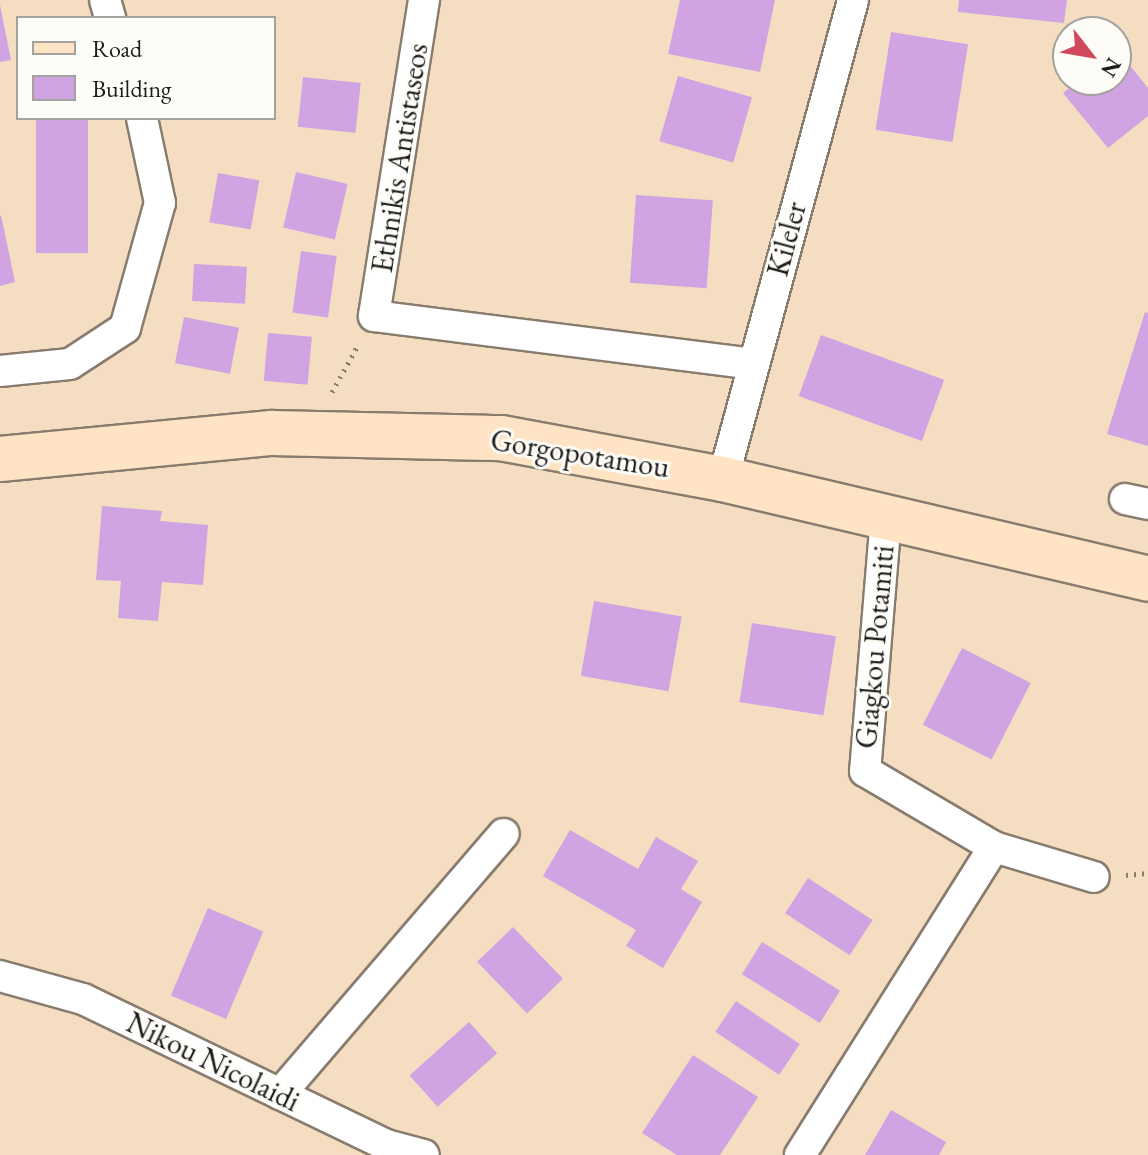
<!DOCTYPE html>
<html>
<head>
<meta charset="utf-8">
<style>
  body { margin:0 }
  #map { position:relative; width:1148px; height:1155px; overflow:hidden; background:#f4ddc1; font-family:"EB Garamond",serif }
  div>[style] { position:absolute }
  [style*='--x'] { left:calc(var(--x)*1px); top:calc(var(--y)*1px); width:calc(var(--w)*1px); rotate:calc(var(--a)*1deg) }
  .building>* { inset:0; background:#d0a3e3; transform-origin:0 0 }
  .path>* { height:5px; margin-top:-2.5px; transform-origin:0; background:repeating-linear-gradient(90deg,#887c6e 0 2px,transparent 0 8px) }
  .roads { filter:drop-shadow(2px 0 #887c6e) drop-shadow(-2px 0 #887c6e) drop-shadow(0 2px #887c6e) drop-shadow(0 -2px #887c6e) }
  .street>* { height:30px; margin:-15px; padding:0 15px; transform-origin:15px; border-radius:15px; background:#fff }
  .secondary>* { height:44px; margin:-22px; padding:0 22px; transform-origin:22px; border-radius:22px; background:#fee4c5 }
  span { translate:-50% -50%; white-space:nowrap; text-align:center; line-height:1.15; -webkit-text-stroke:6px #fdfcf7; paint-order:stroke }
  .street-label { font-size:30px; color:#1c1c1c }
  .legend { position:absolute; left:16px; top:16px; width:260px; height:104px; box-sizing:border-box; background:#fdfcf7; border:2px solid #a3a29f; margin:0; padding:10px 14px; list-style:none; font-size:24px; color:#1c1c1c }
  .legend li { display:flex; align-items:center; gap:16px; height:40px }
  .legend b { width:40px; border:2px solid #a3a29f }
  .north { position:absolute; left:1052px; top:16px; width:80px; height:80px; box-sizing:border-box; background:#fdfcf7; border:2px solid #a3a29f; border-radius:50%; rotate:121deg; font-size:22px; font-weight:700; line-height:32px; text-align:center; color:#1c1c1c }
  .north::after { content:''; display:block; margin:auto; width:28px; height:36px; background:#d1495b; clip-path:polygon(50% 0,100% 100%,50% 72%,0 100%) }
</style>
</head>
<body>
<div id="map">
  <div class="building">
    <i style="clip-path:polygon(680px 0,775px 0,760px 72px,668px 54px)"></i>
    <i style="clip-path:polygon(959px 0,1067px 0,1064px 23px,958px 12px)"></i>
    <i style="clip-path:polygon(0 5px,11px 60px,0 62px)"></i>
    <i style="left:891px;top:32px;width:78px;height:99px;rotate:9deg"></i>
    <i style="clip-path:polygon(1116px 48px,1148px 88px,1148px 116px,1108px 148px,1063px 93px,1079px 80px,1116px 80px)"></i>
    <i style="left:678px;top:76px;width:77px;height:68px;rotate:16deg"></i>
    <i style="left:303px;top:77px;width:58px;height:50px;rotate:6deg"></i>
    <i style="left:36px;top:118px;width:52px;height:135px"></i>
    <i style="left:296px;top:172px;width:53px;height:57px;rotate:13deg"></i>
    <i style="left:218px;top:173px;width:42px;height:50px;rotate:10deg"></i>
    <i style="left:636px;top:195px;width:77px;height:88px;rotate:4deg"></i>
    <i style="clip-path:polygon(1px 215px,15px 282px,0 286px,0 216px)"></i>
    <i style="left:301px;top:251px;width:36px;height:62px;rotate:8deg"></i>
    <i style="left:194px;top:264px;width:53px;height:37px;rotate:3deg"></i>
    <i style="clip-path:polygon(1145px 312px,1148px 313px,1148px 446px,1107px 434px)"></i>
    <i style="left:184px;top:317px;width:56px;height:47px;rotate:11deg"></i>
    <i style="left:268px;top:333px;width:44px;height:48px;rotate:5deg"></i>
    <i style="left:821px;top:335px;width:131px;height:65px;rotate:20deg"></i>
    <i style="clip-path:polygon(102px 506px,162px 511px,160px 521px,208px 525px,203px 585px,162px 582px,158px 621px,118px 618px,121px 581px,96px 580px)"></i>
    <i style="left:594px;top:601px;width:89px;height:76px;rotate:10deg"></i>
    <i style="left:752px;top:623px;width:85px;height:80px;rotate:9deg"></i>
    <i style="left:962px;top:648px;width:77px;height:86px;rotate:27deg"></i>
    <i style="clip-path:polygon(570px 830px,638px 869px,656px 837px,698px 861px,681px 889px,702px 902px,663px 968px,626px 946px,636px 930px,543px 876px)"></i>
    <i style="left:808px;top:878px;width:77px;height:42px;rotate:33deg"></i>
    <i style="left:208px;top:908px;width:60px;height:95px;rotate:23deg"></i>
    <i style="left:513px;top:927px;width:72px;height:50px;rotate:46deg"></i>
    <i style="left:762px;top:942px;width:92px;height:38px;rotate:32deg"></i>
    <i style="left:736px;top:1001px;width:77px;height:37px;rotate:34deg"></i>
    <i style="left:469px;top:1022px;width:42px;height:80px;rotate:48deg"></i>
    <i style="clip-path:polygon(693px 1055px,758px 1097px,720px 1155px,677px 1155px,642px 1133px)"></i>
    <i style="clip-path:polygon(891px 1110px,946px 1142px,939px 1155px,865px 1155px)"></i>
  </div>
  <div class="path">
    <i style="--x:332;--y:392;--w:54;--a:-61"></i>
    <i style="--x:1126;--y:875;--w:22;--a:-5"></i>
  </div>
  <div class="roads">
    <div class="street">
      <i style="--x:105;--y:0;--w:19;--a:74"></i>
      <i style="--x:424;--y:0;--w:320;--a:99"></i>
      <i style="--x:374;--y:316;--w:381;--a:7.2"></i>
      <i style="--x:0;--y:371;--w:70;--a:-5.7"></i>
      <i style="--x:70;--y:364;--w:66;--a:-33.2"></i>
      <i style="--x:125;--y:328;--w:130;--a:-74.4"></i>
      <i style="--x:160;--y:203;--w:87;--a:-102"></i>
      <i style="--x:723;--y:479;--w:496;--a:-74.8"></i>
      <i style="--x:1125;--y:499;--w:24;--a:12"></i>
      <i style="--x:886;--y:517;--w:255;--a:94.7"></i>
      <i style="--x:865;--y:771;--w:150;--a:30.5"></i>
      <i style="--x:994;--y:847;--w:104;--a:16.7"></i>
      <i style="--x:0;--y:976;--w:86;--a:15.5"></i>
      <i style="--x:83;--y:999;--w:336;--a:25.7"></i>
      <i style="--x:386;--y:1145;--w:39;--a:15"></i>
      <i style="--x:280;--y:1094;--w:343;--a:-49.3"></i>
      <i style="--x:800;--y:1155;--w:364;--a:-57.8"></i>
    </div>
    <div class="secondary">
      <i style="--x:0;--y:459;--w:273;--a:-5.5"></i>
      <i style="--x:272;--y:433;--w:229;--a:1.3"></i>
      <i style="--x:501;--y:438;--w:226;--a:10.5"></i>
      <i style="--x:723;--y:479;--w:437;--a:13.2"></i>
    </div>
  </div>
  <div class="street-label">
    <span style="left:400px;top:158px;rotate:-81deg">Ethnikis Antistaseos</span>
    <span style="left:787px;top:239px;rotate:-75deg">Kileler</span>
    <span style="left:580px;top:454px;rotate:9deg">Gorgopotamou</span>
    <span style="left:875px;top:647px;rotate:-85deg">Giagkou Potamiti</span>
    <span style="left:213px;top:1062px;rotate:26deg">Nikou Nicolaidi</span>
  </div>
  <ul class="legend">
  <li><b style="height:10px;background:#fee4c5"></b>Road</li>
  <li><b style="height:22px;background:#d0a3e3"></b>Building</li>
  </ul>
  <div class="north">N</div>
</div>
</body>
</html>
